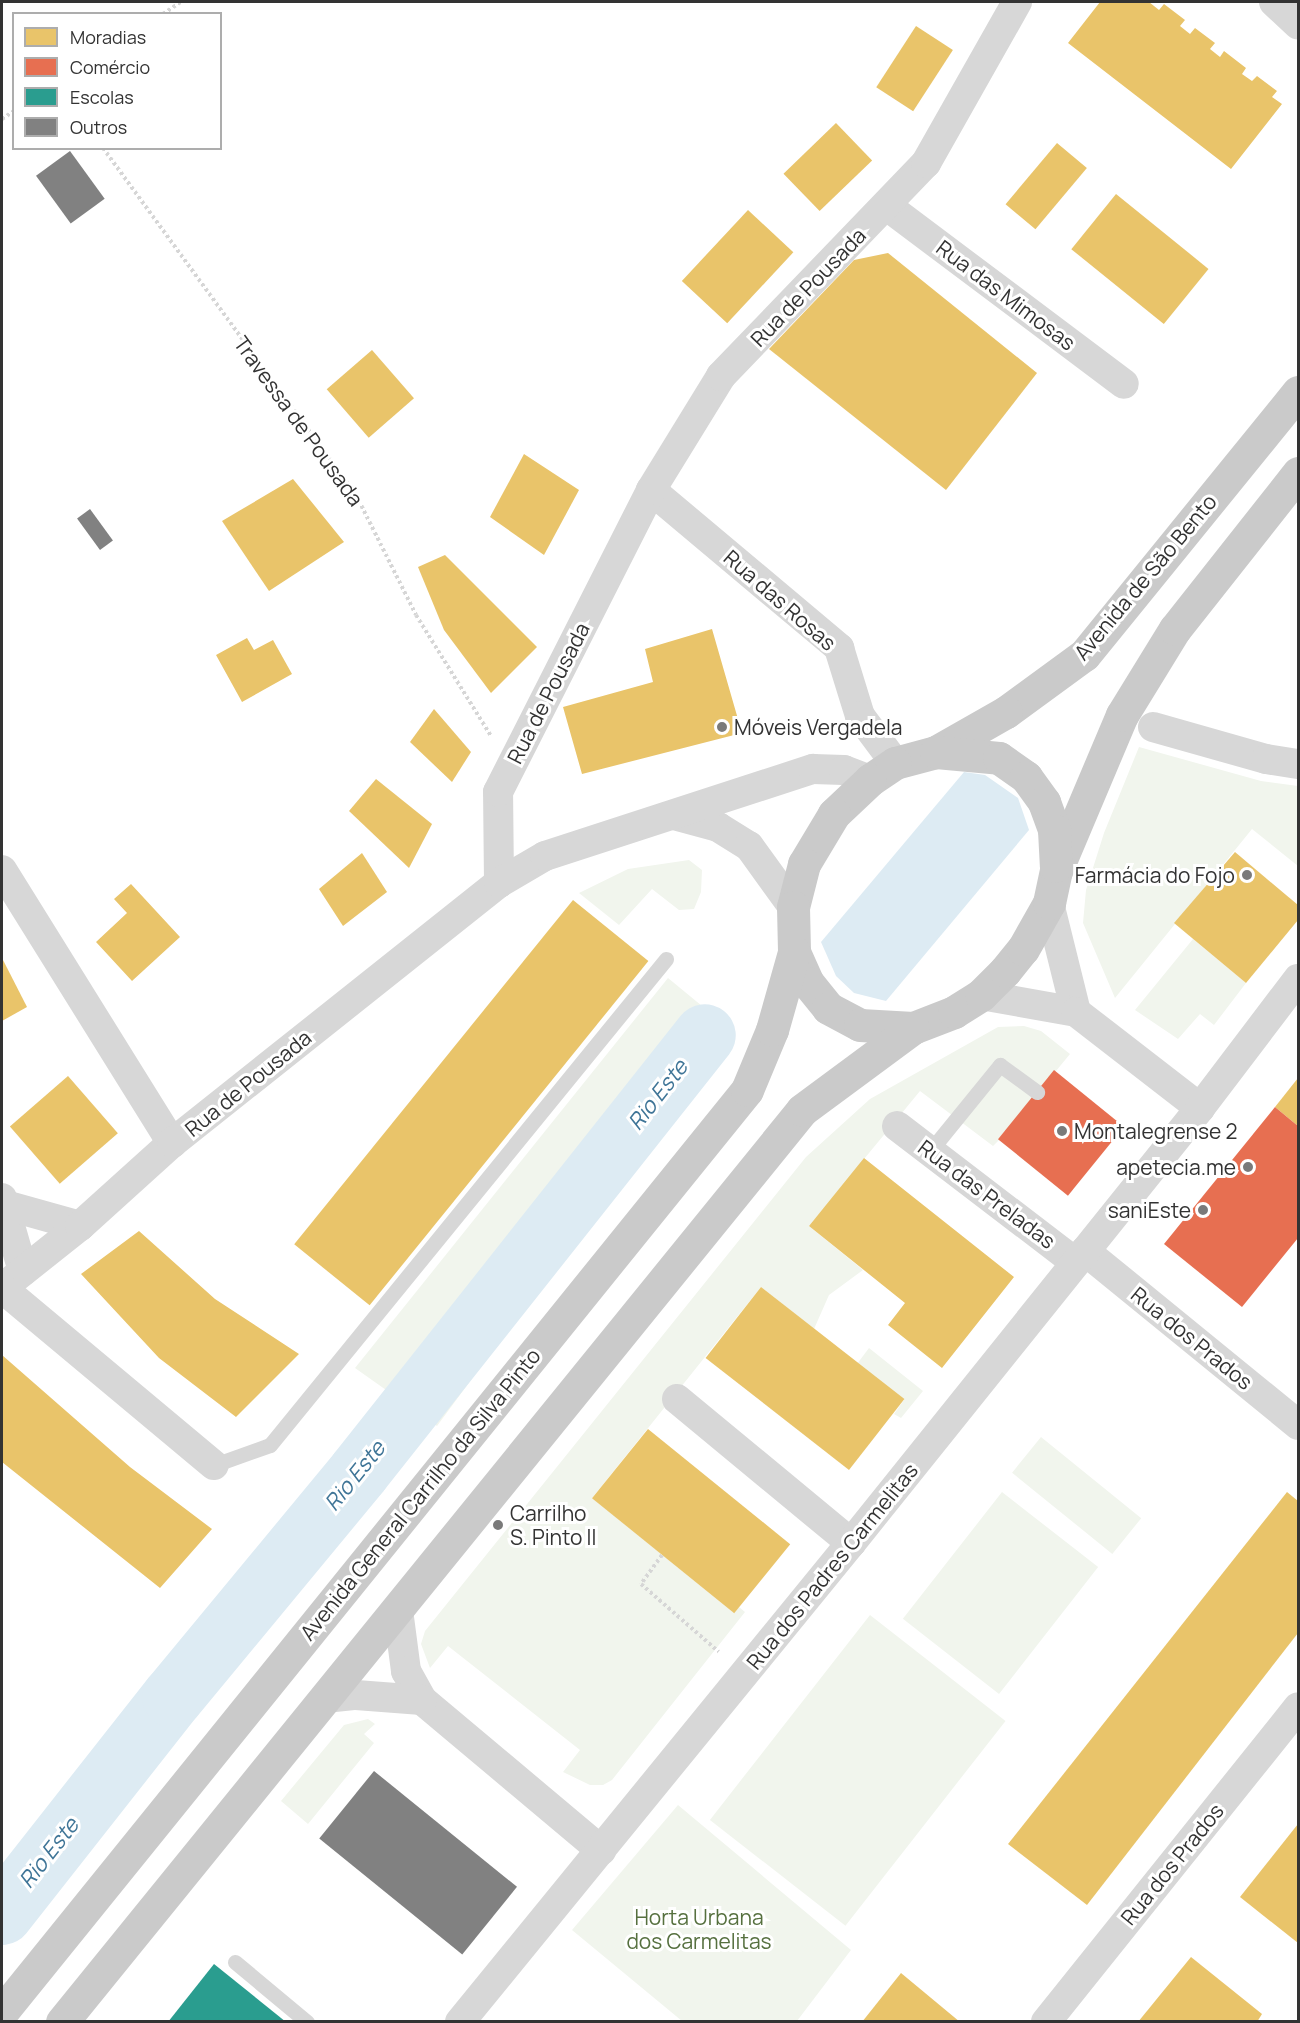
<!DOCTYPE html>
<html>
<head>
<meta charset="utf-8">
<style>
  body { margin:0 }
  #map { position:relative; width:1300px; height:2023px; overflow:hidden; background:#fff; font-family:Manrope,sans-serif }
  div>[style] { position:absolute }
  [style*='--x'] { left:calc(var(--x)*1px); top:calc(var(--y)*1px); width:calc(var(--w)*1px); rotate:calc(var(--a)*1deg) }
  .green>* { inset:0; background:#f1f5ed; transform-origin:0 0 }
  .water>* { inset:0; background:#ddebf3 }
  .homes>* { inset:0; background:#e9c46a; transform-origin:0 0 }
  .shops>* { inset:0; background:#e76f51; transform-origin:0 0 }
  .schools>* { inset:0; background:#2a9d8f }
  .river>* { height:62px; margin:-31px; padding:0 31px; transform-origin:31px; border-radius:31px; background:#ddebf3 }
  .building>* { inset:0; background:#818181; transform-origin:0 0 }
  .path>* { height:4px; margin-top:-2px; transform-origin:0; background:repeating-linear-gradient(90deg,#d6d6d6 0 3px,transparent 0 6px) }
  .lane>* { height:15px; margin:-7.5px; padding:0 7.5px; transform-origin:7.5px; border-radius:7.5px; background:#d7d7d7 }
  .street>* { height:30px; margin:-15px; padding:0 15px; transform-origin:15px; border-radius:15px; background:#d7d7d7 }
  .primary>* { height:33px; margin:-16.5px; padding:0 16.5px; transform-origin:16.5px; border-radius:16.5px; background:#cacaca }
  .dots>* { width:16px; height:16px; translate:-50% -50%; box-sizing:border-box; border:3px solid #fff; border-radius:50% }
  span { translate:-50% -50%; white-space:nowrap; text-align:center; line-height:1.15; -webkit-text-stroke:6px #fff; paint-order:stroke }
  .street-label { font-size:21px; color:#333 }
  .poi-label { font-size:21px; color:#333 }
  .left { translate:0 -50%; text-align:left }
  .right { translate:-100% -50%; text-align:right }
  .park-label { font-size:21px; color:#56703f }
  .water-label { font-size:22px; color:#3f7597; font-style:italic }
  .frame { position:absolute; inset:0; border:3px solid #333; pointer-events:none }
  .legend { position:absolute; left:12px; top:12px; width:210px; height:138px; box-sizing:border-box; background:#fff; border:2px solid #adadad; margin:0; padding:8px 10px; list-style:none; font-size:18px; color:#333 }
  .legend li { display:flex; align-items:center; gap:12px; height:30px }
  .legend b { width:30px; border:2px solid #adadad }
</style>
</head>
<body>
<div id="map">
  <div class="green">
    <i style="clip-path:polygon(1139px 747px,1261px 781px,1298px 786px,1298px 866px,1252px 829px,1115px 998px,1083px 923px,1086px 890px,1104px 833px)"></i>
    <i style="clip-path:polygon(689px 860px,702px 870px,701px 892px,694px 909px,679px 910px,652px 889px,619px 925px,579px 893px,628px 869px)"></i>
    <i style="clip-path:polygon(1193px 939px,1246px 983px,1214px 1025px,1200px 1014px,1178px 1039px,1135px 1010px)"></i>
    <i style="clip-path:polygon(668px 978px,730px 1029px,437px 1426px,355px 1368px)"></i>
    <i style="clip-path:polygon(1024px 1026px,1041px 1031px,1070px 1054px,999px 1140px,993px 1146px,920px 1091px,809px 1226px,863px 1270px,829px 1295px,814px 1329px,761px 1287px,592px 1498px,734px 1613px,739px 1607px,745px 1612px,612px 1780px,603px 1785px,590px 1785px,563px 1772px,580px 1750px,448px 1646px,430px 1668px,421px 1644px,425px 1631px,806px 1157px,870px 1099px,998px 1027px)"></i>
    <i style="clip-path:polygon(869px 1348px,923px 1391px,901px 1418px,894px 1414px,904px 1400px,857px 1364px)"></i>
    <i style="left:1041px;top:1437px;width:129px;height:46px;rotate:39deg"></i>
    <i style="left:1002px;top:1492px;width:122px;height:161px;rotate:38deg"></i>
    <i style="left:870px;top:1615px;width:172px;height:260px;rotate:38deg"></i>
    <i style="clip-path:polygon(368px 1719px,375px 1724px,364px 1734px,374px 1743px,308px 1824px,281px 1801px,344px 1725px)"></i>
    <i style="clip-path:polygon(678px 1805px,851px 1950px,797px 2021px,682px 2021px,572px 1930px)"></i>
  </div>
  <div class="water">
    <i style="clip-path:polygon(964px 772px,985px 775px,1018px 798px,1029px 830px,886px 1001px,854px 993px,836px 976px,821px 942px)"></i>
  </div>
  <div class="homes">
    <i style="clip-path:polygon(1100px 2px,1149px 2px,1159px 10px,1164px 4px,1185px 20px,1180px 26px,1190px 34px,1195px 28px,1215px 43px,1210px 49px,1220px 57px,1224px 51px,1246px 68px,1242px 74px,1252px 81px,1257px 76px,1277px 91px,1272px 97px,1282px 104px,1231px 169px,1068px 43px)"></i>
    <i style="left:916px;top:26px;width:44px;height:73px;rotate:33deg"></i>
    <i style="left:836px;top:123px;width:52px;height:73px;rotate:46deg"></i>
    <i style="left:1057px;top:143px;width:39px;height:80px;rotate:40deg"></i>
    <i style="left:1116px;top:194px;width:119px;height:71px;rotate:39deg"></i>
    <i style="left:748px;top:210px;width:62px;height:97px;rotate:43deg"></i>
    <i style="clip-path:polygon(888px 253px,1037px 373px,946px 490px,769px 349px,854px 260px)"></i>
    <i style="left:372px;top:350px;width:64px;height:60px;rotate:49deg"></i>
    <i style="clip-path:polygon(524px 454px,579px 490px,544px 555px,490px 517px)"></i>
    <i style="clip-path:polygon(293px 479px,344px 542px,269px 591px,222px 521px)"></i>
    <i style="clip-path:polygon(445px 555px,537px 647px,491px 693px,444px 630px,418px 567px)"></i>
    <i style="clip-path:polygon(712px 629px,742px 733px,582px 774px,563px 707px,653px 682px,645px 649px)"></i>
    <i style="clip-path:polygon(247px 638px,254px 650px,273px 640px,292px 674px,242px 702px,216px 655px)"></i>
    <i style="clip-path:polygon(434px 709px,471px 752px,452px 782px,410px 742px)"></i>
    <i style="clip-path:polygon(376px 779px,432px 824px,409px 868px,349px 811px)"></i>
    <i style="clip-path:polygon(1235px 852px,1298px 905px,1298px 920px,1246px 983px,1174px 923px)"></i>
    <i style="clip-path:polygon(362px 853px,387px 892px,343px 926px,319px 889px)"></i>
    <i style="clip-path:polygon(131px 884px,180px 937px,132px 981px,96px 942px,127px 913px,114px 899px)"></i>
    <i style="left:573px;top:900px;width:97px;height:443px;rotate:39deg"></i>
    <i style="clip-path:polygon(2px 958px,27px 1007px,2px 1021px)"></i>
    <i style="left:68px;top:1076px;width:76px;height:77px;rotate:49deg"></i>
    <i style="clip-path:polygon(1298px 1078px,1298px 1126px,1275px 1107px)"></i>
    <i style="clip-path:polygon(864px 1158px,1014px 1277px,942px 1368px,888px 1325px,905px 1303px,809px 1226px)"></i>
    <i style="clip-path:polygon(139px 1231px,215px 1299px,299px 1354px,236px 1417px,159px 1358px,81px 1274px)"></i>
    <i style="left:761px;top:1287px;width:182px;height:90px;rotate:38deg"></i>
    <i style="clip-path:polygon(2px 1355px,130px 1467px,212px 1529px,160px 1588px,2px 1462px)"></i>
    <i style="left:648px;top:1429px;width:183px;height:89px;rotate:39deg"></i>
    <i style="clip-path:polygon(1287px 1492px,1298px 1501px,1298px 1633px,1087px 1905px,1008px 1844px)"></i>
    <i style="clip-path:polygon(1298px 1824px,1298px 1943px,1240px 1897px)"></i>
    <i style="clip-path:polygon(1191px 1957px,1262px 2014px,1257px 2022px,1138px 2022px)"></i>
    <i style="clip-path:polygon(901px 1973px,960px 2022px,862px 2022px)"></i>
  </div>
  <div class="shops">
    <i style="left:1054px;top:1070px;width:90px;height:89px;rotate:39deg"></i>
    <i style="clip-path:polygon(1275px 1107px,1298px 1126px,1298px 1238px,1242px 1307px,1164px 1244px)"></i>
  </div>
  <div class="schools">
    <i style="clip-path:polygon(214px 1964px,286px 2022px,168px 2022px)"></i>
  </div>
  <div class="river">
    <i style="--x:2;--y:1914;--w:276;--a:-51.8"></i>
    <i style="--x:173;--y:1697;--w:292;--a:-50.4"></i>
    <i style="--x:359;--y:1472;--w:557;--a:-51.63"></i>
  </div>
  <div class="building">
    <i style="left:70px;top:151px;width:59px;height:42px;rotate:54deg"></i>
    <i style="left:90px;top:509px;width:39px;height:16px;rotate:54deg"></i>
    <i style="left:374px;top:1771px;width:184px;height:87px;rotate:39deg"></i>
  </div>
  <div class="path">
    <i style="--x:163;--y:14;--w:22;--a:-34"></i>
    <i style="--x:2;--y:119;--w:14;--a:-34"></i>
    <i style="--x:103;--y:148;--w:429;--a:53.9"></i>
    <i style="--x:356;--y:495;--w:134;--a:63.4"></i>
    <i style="--x:416;--y:615;--w:142;--a:58.2"></i>
    <i style="--x:662;--y:1555;--w:36;--a:126"></i>
    <i style="--x:641;--y:1584;--w:103;--a:41.1"></i>
  </div>
  <div class="lane">
    <i style="--x:930;--y:1151;--w:111;--a:-50.9"></i>
    <i style="--x:1000;--y:1065;--w:46;--a:36.1"></i>
    <i style="--x:214;--y:1465;--w:59;--a:-19.7"></i>
    <i style="--x:270;--y:1445;--w:627;--a:-50.83"></i>
    <i style="--x:235;--y:1962;--w:94;--a:39.8"></i>
  </div>
  <div class="street">
    <i style="--x:1274;--y:2;--w:33;--a:43"></i>
    <i style="--x:887;--y:206;--w:296;--a:36.9"></i>
    <i style="--x:651;--y:490;--w:246;--a:40"></i>
    <i style="--x:839;--y:648;--w:71;--a:72.8"></i>
    <i style="--x:860;--y:716;--w:59;--a:53.3"></i>
    <i style="--x:1153;--y:727;--w:117;--a:15.8"></i>
    <i style="--x:1266;--y:759;--w:32;--a:9"></i>
    <i style="--x:674;--y:815;--w:46;--a:15.3"></i>
    <i style="--x:718;--y:827;--w:36;--a:32"></i>
    <i style="--x:749;--y:846;--w:75;--a:54.2"></i>
    <i style="--x:2;--y:870;--w:322;--a:58.1"></i>
    <i style="--x:499;--y:883;--w:91;--a:-90.6"></i>
    <i style="--x:498;--y:792;--w:339;--a:-63.1"></i>
    <i style="--x:651;--y:490;--w:134;--a:-58.4"></i>
    <i style="--x:721;--y:376;--w:296;--a:-46.1"></i>
    <i style="--x:926;--y:163;--w:185;--a:-60.5"></i>
    <i style="--x:1049;--y:903;--w:112;--a:76.1"></i>
    <i style="--x:981;--y:995;--w:97;--a:10.1"></i>
    <i style="--x:1076;--y:1012;--w:157;--a:37.7"></i>
    <i style="--x:897;--y:1126;--w:225;--a:37.4"></i>
    <i style="--x:2;--y:1198;--w:76;--a:74"></i>
    <i style="--x:5;--y:1205;--w:78;--a:15.6"></i>
    <i style="--x:1085;--y:1251;--w:275;--a:39.2"></i>
    <i style="--x:2;--y:1288;--w:100;--a:-38.5"></i>
    <i style="--x:80;--y:1226;--w:124;--a:-42.1"></i>
    <i style="--x:172;--y:1143;--w:418;--a:-38.5"></i>
    <i style="--x:499;--y:883;--w:53;--a:-30.4"></i>
    <i style="--x:545;--y:856;--w:282;--a:-18"></i>
    <i style="--x:813;--y:769;--w:31;--a:2"></i>
    <i style="--x:844;--y:770;--w:28;--a:21"></i>
    <i style="--x:2;--y:1288;--w:276;--a:39.9"></i>
    <i style="--x:677;--y:1399;--w:226;--a:39.6"></i>
    <i style="--x:398;--y:1610;--w:62;--a:82.5"></i>
    <i style="--x:406;--y:1671;--w:33;--a:61"></i>
    <i style="--x:422;--y:1700;--w:234;--a:40"></i>
    <i style="--x:325;--y:1698;--w:31;--a:-6"></i>
    <i style="--x:356;--y:1695;--w:66;--a:4.3"></i>
    <i style="--x:460;--y:2022;--w:618;--a:-50.78"></i>
    <i style="--x:851;--y:1543;--w:558;--a:-51.26"></i>
    <i style="--x:1200;--y:1108;--w:162;--a:-52.8"></i>
    <i style="--x:1046;--y:2022;--w:403;--a:-51.3"></i>
  </div>
  <div class="primary">
    <i style="--x:1298;--y:392;--w:339;--a:129.1"></i>
    <i style="--x:1084;--y:655;--w:97;--a:143.8"></i>
    <i style="--x:1006;--y:712;--w:81;--a:150.3"></i>
    <i style="--x:936;--y:752;--w:42;--a:165"></i>
    <i style="--x:895;--y:763;--w:30;--a:146"></i>
    <i style="--x:870;--y:780;--w:50;--a:136.6"></i>
    <i style="--x:834;--y:814;--w:58;--a:121"></i>
    <i style="--x:804;--y:864;--w:44;--a:104.3"></i>
    <i style="--x:793;--y:907;--w:45;--a:88.7"></i>
    <i style="--x:794;--y:952;--w:34;--a:66"></i>
    <i style="--x:808;--y:983;--w:32;--a:51"></i>
    <i style="--x:828;--y:1008;--w:36;--a:28"></i>
    <i style="--x:860;--y:1025;--w:53;--a:3.2"></i>
    <i style="--x:913;--y:1028;--w:44;--a:-21.3"></i>
    <i style="--x:954;--y:1012;--w:32;--a:-32"></i>
    <i style="--x:981;--y:995;--w:34;--a:-45"></i>
    <i style="--x:1005;--y:971;--w:28;--a:-51"></i>
    <i style="--x:1023;--y:949;--w:53;--a:-60.5"></i>
    <i style="--x:1049;--y:903;--w:33;--a:-78"></i>
    <i style="--x:1056;--y:871;--w:169;--a:-67.1"></i>
    <i style="--x:1122;--y:715;--w:101;--a:-58.4"></i>
    <i style="--x:1175;--y:629;--w:199;--a:-51.7"></i>
    <i style="--x:936;--y:752;--w:63;--a:5.4"></i>
    <i style="--x:999;--y:758;--w:33;--a:35"></i>
    <i style="--x:1026;--y:777;--w:31;--a:54"></i>
    <i style="--x:1044;--y:802;--w:30;--a:70"></i>
    <i style="--x:1054;--y:830;--w:36;--a:87"></i>
    <i style="--x:2;--y:2012;--w:1185;--a:-51.06"></i>
    <i style="--x:747;--y:1090;--w:65;--a:-67.4"></i>
    <i style="--x:772;--y:1030;--w:81;--a:-74.2"></i>
    <i style="--x:62;--y:2022;--w:1174;--a:-50.94"></i>
    <i style="--x:802;--y:1110;--w:138;--a:-36.5"></i>
  </div>
  <div class="dots">
    <i style="left:722px;top:727px;background:#7a7a7a"></i>
    <i style="left:1247px;top:875px;background:#7a7a7a"></i>
    <i style="left:1062px;top:1131px;background:#7a7a7a"></i>
    <i style="left:1248px;top:1167px;background:#7a7a7a"></i>
    <i style="left:1203px;top:1210px;background:#7a7a7a"></i>
    <i style="left:498px;top:1525px;background:#7a7a7a"></i>
  </div>
  <div class="street-label">
    <span style="left:808px;top:287px;rotate:-46deg">Rua de Pousada</span>
    <span style="left:1006px;top:295px;rotate:37deg">Rua das Mimosas</span>
    <span style="left:299px;top:421px;rotate:54deg">Travessa de Pousada</span>
    <span style="left:1145px;top:577px;rotate:-50deg">Avenida de São Bento</span>
    <span style="left:780px;top:600px;rotate:41deg">Rua das Rosas</span>
    <span style="left:548px;top:693px;rotate:-63deg">Rua de Pousada</span>
    <span style="left:248px;top:1083px;rotate:-39deg">Rua de Pousada</span>
    <span style="left:987px;top:1194px;rotate:37deg">Rua das Preladas</span>
    <span style="left:1192px;top:1338px;rotate:39deg">Rua dos Prados</span>
    <span style="left:420px;top:1494px;rotate:-51deg">Avenida General Carrilho da Silva Pinto</span>
    <span style="left:832px;top:1566px;rotate:-51deg">Rua dos Padres Carmelitas</span>
    <span style="left:1172px;top:1864px;rotate:-51deg">Rua dos Prados</span>
  </div>
  <div class="poi-label">
    <span class="left" style="left:734px;top:727px">Móveis Vergadela</span>
    <span class="right" style="left:1235px;top:875px">Farmácia do Fojo</span>
    <span class="left" style="left:1074px;top:1131px">Montalegrense 2</span>
    <span class="right" style="left:1236px;top:1167px">apetecia.me</span>
    <span class="right" style="left:1191px;top:1210px">saniEste</span>
    <span class="left" style="left:510px;top:1525px">Carrilho<br>S. Pinto II</span>
  </div>
  <div class="park-label">
    <span style="left:699px;top:1929px">Horta Urbana<br>dos Carmelitas</span>
  </div>
  <div class="water-label">
    <span style="left:658px;top:1095px;rotate:-52deg">Rio Este</span>
    <span style="left:355px;top:1476px;rotate:-51deg">Rio Este</span>
    <span style="left:49px;top:1853px;rotate:-52deg">Rio Este</span>
  </div>
  <div class="frame"></div>
  <ul class="legend">
  <li><b style="height:16px;background:#e9c46a"></b>Moradias</li>
  <li><b style="height:16px;background:#e76f51"></b>Comércio</li>
  <li><b style="height:16px;background:#2a9d8f"></b>Escolas</li>
  <li><b style="height:16px;background:#818181"></b>Outros</li>
  </ul>
</div>
</body>
</html>
